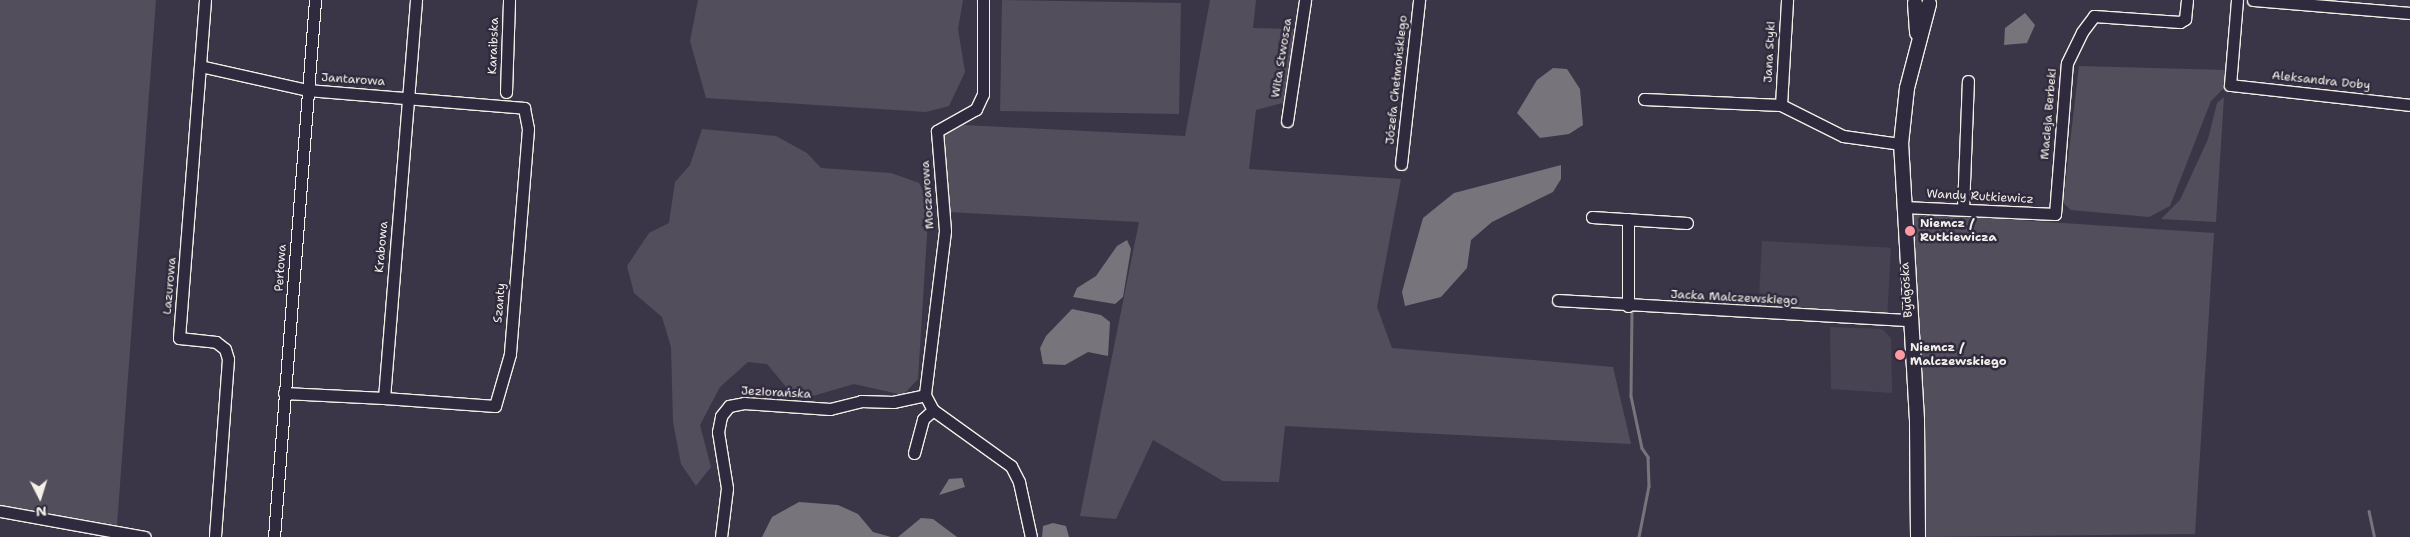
<!DOCTYPE html>
<html>
<head>
<meta charset="utf-8">
<style>
  body { margin:0 }
  #map { position:relative; width:2410px; height:537px; overflow:hidden; background:#3b3647; font-family:"Shantell Sans",sans-serif }
  div>[style] { position:absolute }
  [style*='--x'] { left:calc(var(--x)*1px); top:calc(var(--y)*1px); width:calc(var(--w)*1px); rotate:calc(var(--a)*1deg) }
  .built>* { inset:0; background:#484352; transform-origin:0 0 }
  .green>* { inset:0; background:#534e5c; transform-origin:0 0 }
  .water>* { inset:0; background:#78747b }
  .stream>* { height:2.5px; margin:-1.25px; padding:0 1.25px; transform-origin:1.25px; border-radius:1.25px; background:#78747b }
  .roads { filter:drop-shadow(1px 0 #f4f1e8) drop-shadow(-1px 0 #f4f1e8) drop-shadow(0 1px #f4f1e8) drop-shadow(0 -1px #f4f1e8) }
  .minor>* { height:11px; margin:-5.5px; padding:0 5.5px; transform-origin:5.5px; border-radius:5.5px; background:#2f2a3d }
  .tertiary>* { height:14px; margin:-7px; padding:0 7px; transform-origin:7px; border-radius:7px; background:#2f2a3d }
  .dots>* { width:14px; height:14px; translate:-50% -50%; box-sizing:border-box; border:2px solid #2f2a3d; border-radius:50% }
  span { translate:-50% -50%; white-space:nowrap; text-align:center; line-height:1.15; -webkit-text-stroke:5px #2f2a3d; paint-order:stroke }
  .street-label { font-size:12px; color:#f4f1e8 }
  .poi-label { font-size:12px; color:#f4f1e8; font-weight:700 }
  .left { translate:0 -50%; text-align:left }
  .north { position:absolute; left:15px; top:472px; width:50px; height:50px; -webkit-text-stroke:4px #2f2a3d; paint-order:stroke; rotate:175deg; font-size:14px; font-weight:700; line-height:20px; text-align:center; color:#f4f1e8 }
  .north::after { content:''; display:block; margin:auto; width:18px; height:22px; background:#f4f1e8; clip-path:polygon(50% 0,100% 100%,50% 72%,0 100%) }
</style>
</head>
<body>
<div id="map">
  <div class="built">
    <i style="left:1762px;top:241px;width:129px;height:68px;rotate:3deg"></i>
    <i style="clip-path:polygon(1830px 327px,1882px 329px,1891px 338px,1892px 393px,1831px 389px)"></i>
  </div>
  <div class="green">
    <i style="clip-path:polygon(0 0,156px 0,117px 525px,0 507px)"></i>
    <i style="clip-path:polygon(698px 0,963px 0,958px 29px,965px 72px,949px 106px,926px 112px,706px 98px,690px 41px)"></i>
    <i style="left:1002px;top:0;width:179px;height:111px;rotate:1deg"></i>
    <i style="clip-path:polygon(1210px 0,1256px 0,1253px 28px,1294px 29px,1286px 102px,1256px 110px,1249px 169px,1401px 179px,1377px 307px,1392px 348px,1613px 367px,1631px 444px,1285px 426px,1279px 482px,1223px 481px,1153px 440px,1116px 519px,1080px 516px,1139px 222px,948px 212px,944px 135px,964px 125px,1185px 136px)"></i>
    <i style="clip-path:polygon(2079px 66px,2226px 70px,2226px 86px,2211px 101px,2170px 206px,2149px 217px,2071px 210px,2063px 203px)"></i>
    <i style="clip-path:polygon(2224px 97px,2216px 222px,2161px 219px,2180px 200px,2208px 139px,2217px 103px)"></i>
    <i style="clip-path:polygon(702px 129px,776px 136px,807px 153px,821px 168px,891px 173px,919px 183px,929px 203px,918px 379px,903px 395px,854px 384px,806px 398px,787px 388px,767px 364px,748px 362px,720px 387px,700px 425px,711px 467px,696px 486px,681px 464px,673px 422px,671px 347px,662px 317px,634px 293px,627px 266px,649px 233px,669px 223px,675px 182px,690px 165px)"></i>
    <i style="clip-path:polygon(1912px 213px,2214px 233px,2195px 534px,1922px 537px)"></i>
  </div>
  <div class="water">
    <i style="clip-path:polygon(2025px 13px,2035px 25px,2027px 43px,2004px 45px,2005px 28px)"></i>
    <i style="clip-path:polygon(1553px 68px,1567px 69px,1580px 89px,1583px 125px,1569px 134px,1540px 138px,1517px 113px,1537px 80px)"></i>
    <i style="clip-path:polygon(1561px 165px,1561px 179px,1553px 192px,1492px 222px,1471px 240px,1467px 268px,1441px 297px,1405px 306px,1402px 292px,1423px 218px,1454px 193px)"></i>
    <i style="clip-path:polygon(1127px 240px,1131px 249px,1123px 297px,1115px 304px,1073px 297px,1077px 288px,1096px 276px,1117px 246px)"></i>
    <i style="clip-path:polygon(1072px 309px,1101px 315px,1110px 322px,1108px 356px,1088px 352px,1065px 365px,1043px 364px,1040px 348px,1046px 336px)"></i>
    <i style="clip-path:polygon(962px 478px,965px 487px,939px 495px,949px 479px)"></i>
    <i style="clip-path:polygon(799px 502px,838px 505px,858px 514px,873px 532px,891px 537px,762px 537px,772px 517px)"></i>
    <i style="clip-path:polygon(921px 518px,933px 519px,957px 537px,898px 537px)"></i>
    <i style="clip-path:polygon(1053px 523px,1066px 526px,1069px 537px,1042px 537px,1043px 526px)"></i>
  </div>
  <div class="stream">
    <i style="--x:1632;--y:312;--w:84;--a:90.7"></i>
    <i style="--x:1631;--y:396;--w:53;--a:78.1"></i>
    <i style="--x:1642;--y:448;--w:11;--a:56"></i>
    <i style="--x:1648;--y:457;--w:29;--a:88"></i>
    <i style="--x:1649;--y:486;--w:52;--a:101.1"></i>
    <i style="--x:2369;--y:511;--w:25;--a:78"></i>
  </div>
  <div class="roads">
    <div class="minor">
      <i style="--x:205;--y:0;--w:339;--a:94.4"></i>
      <i style="--x:179;--y:338;--w:37;--a:6"></i>
      <i style="--x:216;--y:342;--w:11;--a:38"></i>
      <i style="--x:225;--y:349;--w:10;--a:73"></i>
      <i style="--x:228;--y:359;--w:178;--a:94.2"></i>
      <i style="--x:983;--y:0;--w:94;--a:90"></i>
      <i style="--x:983;--y:94;--w:17;--a:115"></i>
      <i style="--x:976;--y:109;--w:45;--a:150.6"></i>
      <i style="--x:937;--y:131;--w:100;--a:85.4"></i>
      <i style="--x:945;--y:231;--w:165;--a:97"></i>
      <i style="--x:925;--y:395;--w:17;--a:62"></i>
      <i style="--x:933;--y:410;--w:96;--a:35.7"></i>
      <i style="--x:1011;--y:466;--w:18;--a:63"></i>
      <i style="--x:1019;--y:482;--w:56;--a:77.7"></i>
      <i style="--x:2237;--y:0;--w:85;--a:94.7"></i>
      <i style="--x:2230;--y:85;--w:181;--a:6.3"></i>
      <i style="--x:2253;--y:0;--w:158;--a:4.7"></i>
      <i style="--x:200;--y:66;--w:110;--a:12.6"></i>
      <i style="--x:307;--y:90;--w:218;--a:4.7"></i>
      <i style="--x:524;--y:108;--w:21;--a:79"></i>
      <i style="--x:528;--y:129;--w:226;--a:94.6"></i>
      <i style="--x:510;--y:354;--w:54;--a:106.1"></i>
      <i style="--x:495;--y:406;--w:111;--a:-175.9"></i>
      <i style="--x:506;--y:92;--w:92;--a:-88.1"></i>
      <i style="--x:1644;--y:99;--w:137;--a:2.5"></i>
      <i style="--x:1781;--y:105;--w:69;--a:26.6"></i>
      <i style="--x:1843;--y:136;--w:59;--a:7.9"></i>
      <i style="--x:1781;--y:105;--w:105;--a:-86.7"></i>
      <i style="--x:1287;--y:121;--w:122;--a:-81.5"></i>
      <i style="--x:1401;--y:164;--w:165;--a:-83.7"></i>
      <i style="--x:1903;--y:207;--w:152;--a:2.6"></i>
      <i style="--x:2055;--y:214;--w:151;--a:-85.5"></i>
      <i style="--x:2067;--y:63;--w:34;--a:-64"></i>
      <i style="--x:2082;--y:32;--w:20;--a:-53"></i>
      <i style="--x:2094;--y:16;--w:86;--a:4"></i>
      <i style="--x:2180;--y:22;--w:6;--a:-31"></i>
      <i style="--x:2185;--y:19;--w:19;--a:-84"></i>
      <i style="--x:1963;--y:209;--w:128;--a:-87.8"></i>
      <i style="--x:1592;--y:217;--w:95;--a:3.6"></i>
      <i style="--x:1558;--y:300;--w:352;--a:3.3"></i>
      <i style="--x:1628;--y:306;--w:87;--a:-90"></i>
      <i style="--x:284;--y:393;--w:100;--a:2.9"></i>
      <i style="--x:384;--y:398;--w:399;--a:-85.4"></i>
      <i style="--x:914;--y:453;--w:35;--a:-75"></i>
      <i style="--x:923;--y:419;--w:13;--a:-42"></i>
      <i style="--x:0;--y:511;--w:147;--a:10.2"></i>
      <i style="--x:274;--y:537;--w:539;--a:-85.63"></i>
      <i style="--x:721;--y:537;--w:49;--a:-83"></i>
      <i style="--x:727;--y:488;--w:57;--a:-99.1"></i>
      <i style="--x:718;--y:432;--w:16;--a:-79"></i>
      <i style="--x:721;--y:416;--w:13;--a:-51"></i>
      <i style="--x:729;--y:406;--w:15;--a:-11"></i>
      <i style="--x:744;--y:403;--w:86;--a:4"></i>
      <i style="--x:830;--y:409;--w:32;--a:-14"></i>
      <i style="--x:861;--y:401;--w:32;--a:2"></i>
      <i style="--x:893;--y:402;--w:33;--a:-12"></i>
    </div>
    <div class="tertiary">
      <i style="--x:1915;--y:3;--w:30;--a:86"></i>
      <i style="--x:1918;--y:537;--w:117;--a:-90.5"></i>
      <i style="--x:1917;--y:420;--w:276;--a:-93.3"></i>
      <i style="--x:1901;--y:144;--w:56;--a:-83.9"></i>
      <i style="--x:1907;--y:88;--w:87;--a:-75.3"></i>
    </div>
  </div>
  <div class="dots">
    <i style="left:1910px;top:231px;background:#ff9aa2"></i>
    <i style="left:1900px;top:355px;background:#ff9aa2"></i>
  </div>
  <div class="street-label">
    <span style="left:494px;top:46px;rotate:-88deg">Karaibska</span>
    <span style="left:1770px;top:52px;rotate:-87deg">Jana Styki</span>
    <span style="left:1282px;top:58px;rotate:-81deg">Wita Stwosza</span>
    <span style="left:353px;top:80px;rotate:4deg">Jantarowa</span>
    <span style="left:1397px;top:80px;rotate:-84deg">Józefa Chełmońskiego</span>
    <span style="left:2321px;top:81px;rotate:6deg">Aleksandra Doby</span>
    <span style="left:2049px;top:114px;rotate:-85deg">Macieja Berbeki</span>
    <span style="left:928px;top:195px;rotate:-94deg">Moczarowa</span>
    <span style="left:1980px;top:197px;rotate:3deg">Wandy Rutkiewicz</span>
    <span style="left:382px;top:247px;rotate:-85deg">Krabowa</span>
    <span style="left:281px;top:268px;rotate:-86deg">Perłowa</span>
    <span style="left:170px;top:286px;rotate:-85deg">Lazurowa</span>
    <span style="left:1907px;top:290px;rotate:-94deg">Bydgoska</span>
    <span style="left:1734px;top:298px;rotate:3deg">Jacka Malczewskiego</span>
    <span style="left:500px;top:303px;rotate:-85deg">Szanty</span>
    <span style="left:776px;top:393px;rotate:3deg">Jeziorańska</span>
  </div>
  <div class="poi-label">
    <span class="left" style="left:1920px;top:231px">Niemcz /<br>Rutkiewicza</span>
    <span class="left" style="left:1910px;top:355px">Niemcz /<br>Malczewskiego</span>
  </div>
  <div class="north">N</div>
</div>
</body>
</html>
